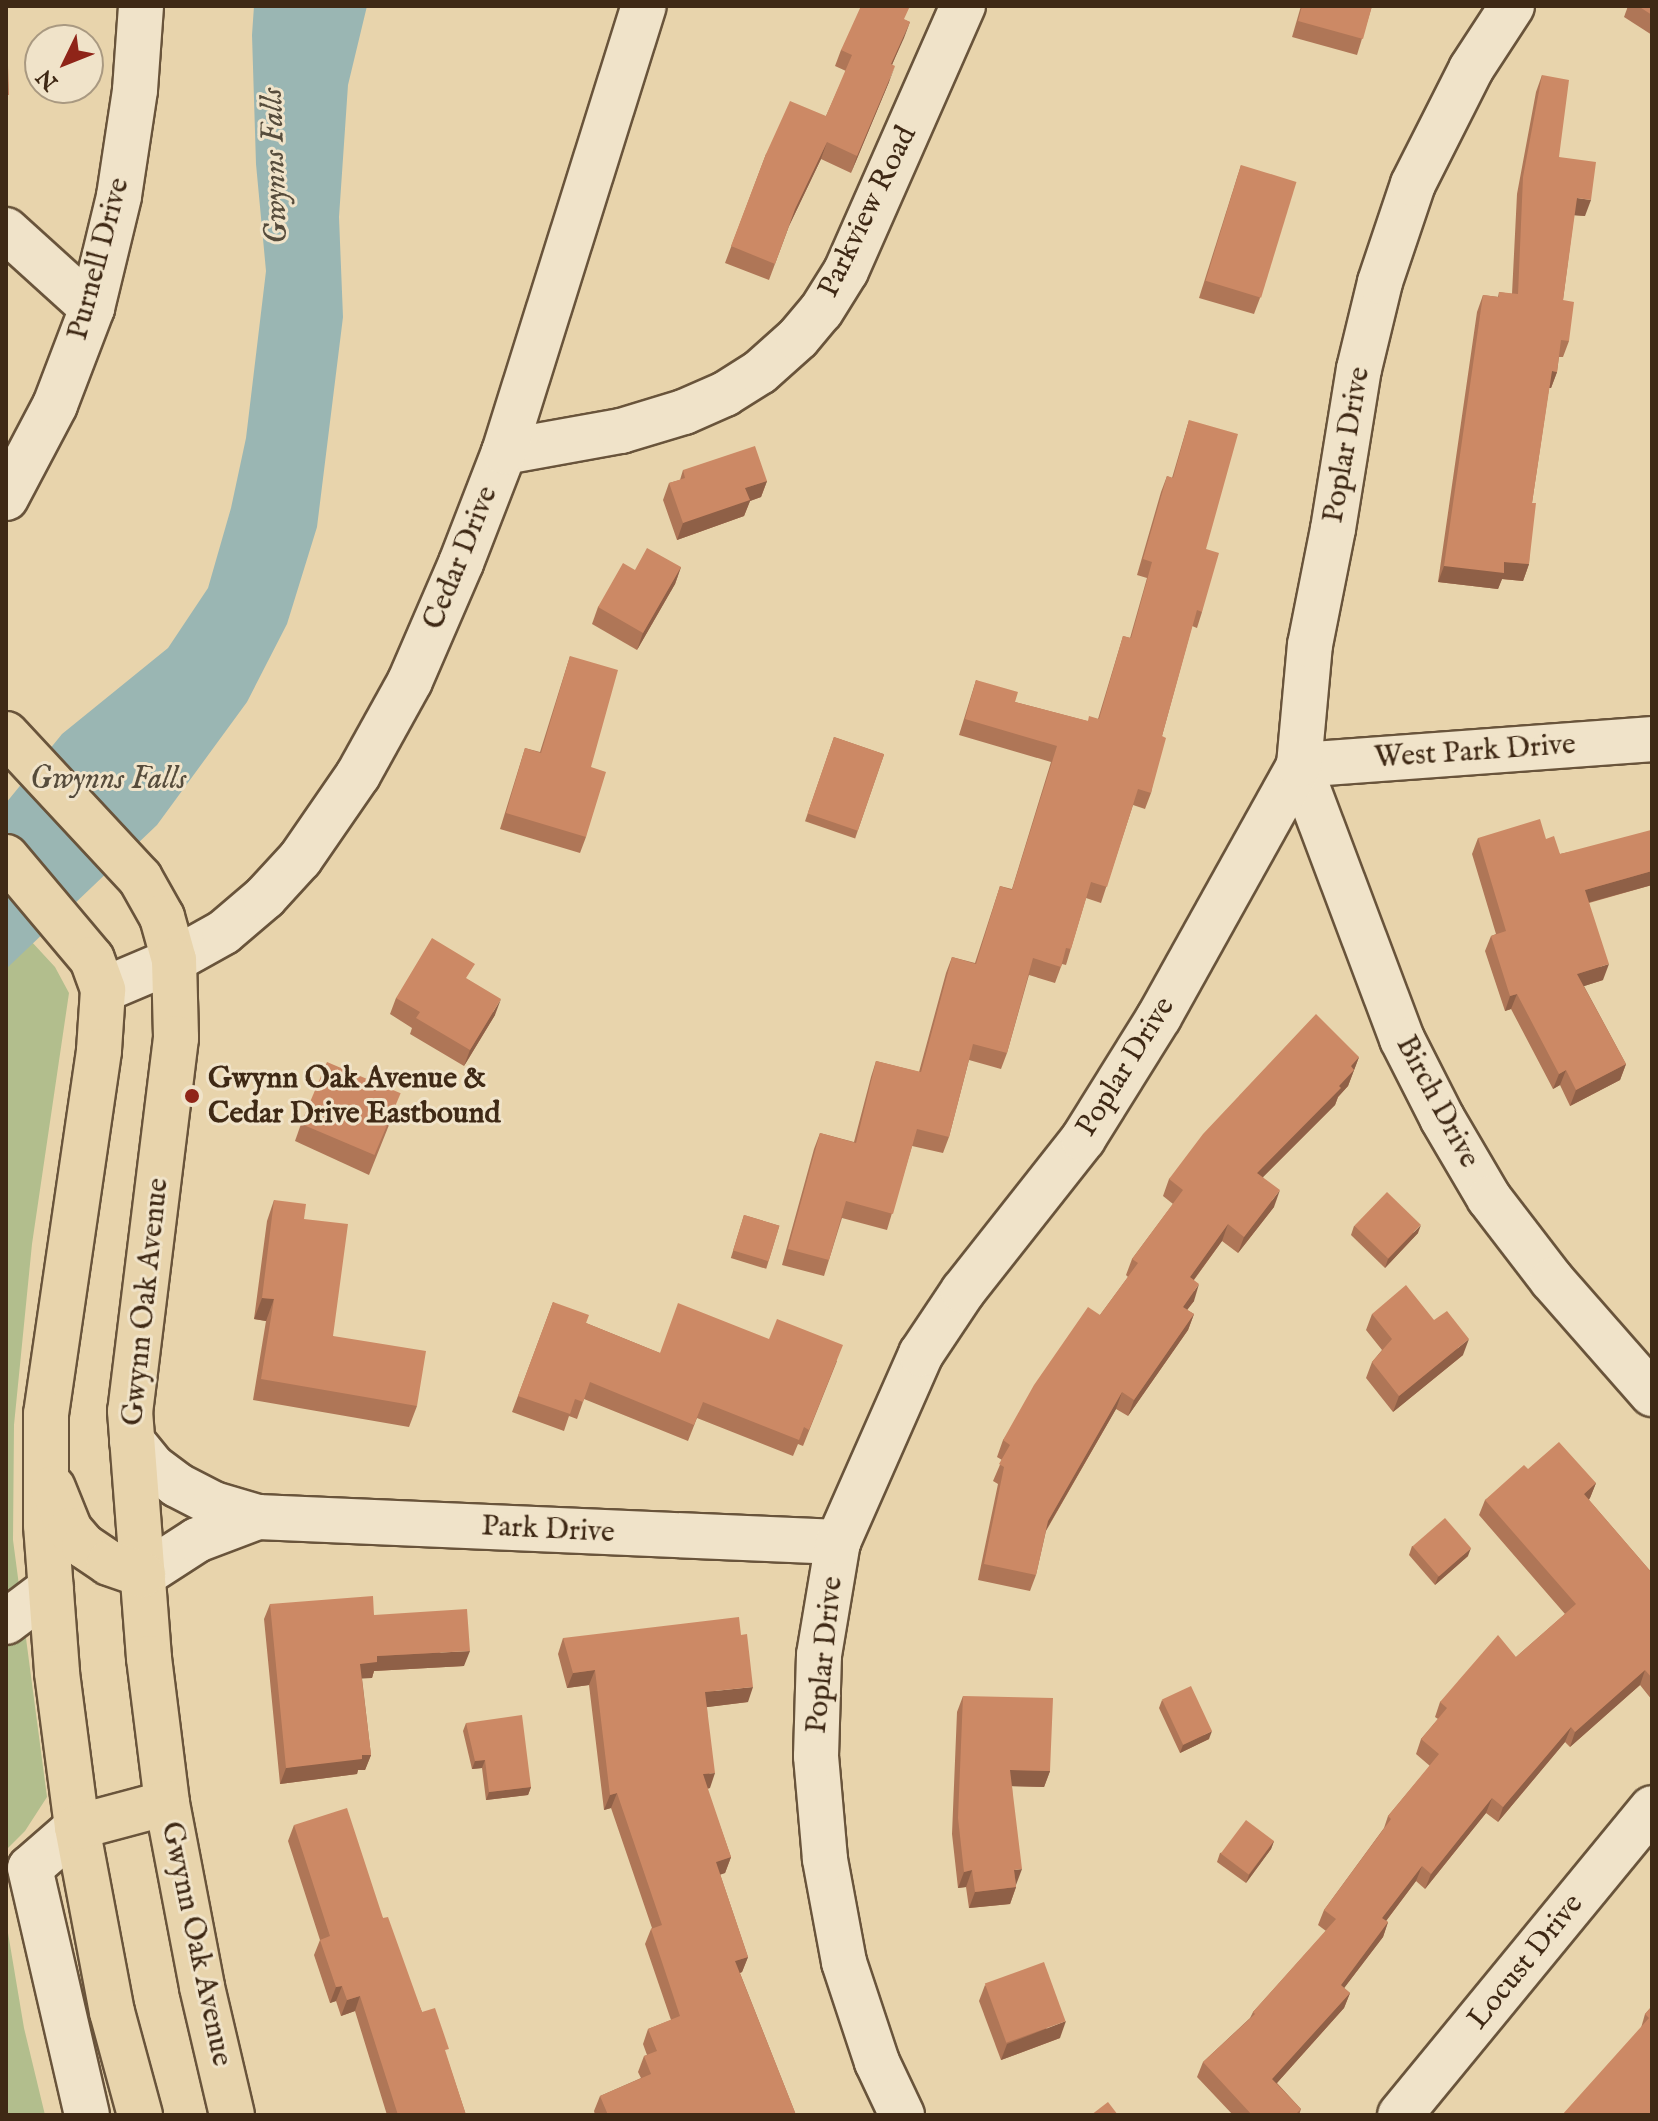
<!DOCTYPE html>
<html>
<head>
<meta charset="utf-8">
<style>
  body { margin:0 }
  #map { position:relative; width:1658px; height:2121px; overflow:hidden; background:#e8d4ac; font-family:"IM FELL English",serif }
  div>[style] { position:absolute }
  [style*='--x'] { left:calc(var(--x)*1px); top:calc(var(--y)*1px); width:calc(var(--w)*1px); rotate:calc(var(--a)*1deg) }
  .green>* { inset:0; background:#b2be8d }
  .water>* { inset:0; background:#9ab6b3 }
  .roads { filter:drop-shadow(2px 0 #69543b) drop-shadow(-2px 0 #69543b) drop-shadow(0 2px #69543b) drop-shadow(0 -2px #69543b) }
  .minor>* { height:44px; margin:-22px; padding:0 22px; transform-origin:22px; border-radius:22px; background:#f0e3c9 }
  .major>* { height:44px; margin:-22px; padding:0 22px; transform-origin:22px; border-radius:22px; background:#e8d4ac }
  .wall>* { inset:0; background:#af7657; transform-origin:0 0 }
  .shaded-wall>* { inset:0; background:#8f6047 }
  .building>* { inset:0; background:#cc8965; transform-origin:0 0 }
  .dots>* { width:22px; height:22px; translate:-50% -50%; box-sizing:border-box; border:4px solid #f0e3c9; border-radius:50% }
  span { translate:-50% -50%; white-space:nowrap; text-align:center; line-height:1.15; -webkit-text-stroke:6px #f0e3c9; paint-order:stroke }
  .street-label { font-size:30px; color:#3f2915 }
  .poi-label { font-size:30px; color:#3f2915; font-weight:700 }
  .left { translate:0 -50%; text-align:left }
  .water-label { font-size:32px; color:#564c3c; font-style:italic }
  .frame { position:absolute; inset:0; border:8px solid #3f2915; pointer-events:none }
  .north { position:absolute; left:24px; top:24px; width:80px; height:80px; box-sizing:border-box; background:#f0e3c9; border:2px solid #a99981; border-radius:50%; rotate:227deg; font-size:22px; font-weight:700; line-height:32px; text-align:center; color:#3f2915 }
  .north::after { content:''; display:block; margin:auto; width:28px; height:36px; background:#8f2418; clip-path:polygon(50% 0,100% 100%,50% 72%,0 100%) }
</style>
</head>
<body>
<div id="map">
  <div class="green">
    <i style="clip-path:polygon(6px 914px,55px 967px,69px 993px,32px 1244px,14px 1425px,13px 1540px,47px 1797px,25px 1831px,6px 1850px)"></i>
    <i style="clip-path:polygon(6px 1921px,24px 2028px,45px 2115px,6px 2115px)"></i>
  </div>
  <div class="water">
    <i style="clip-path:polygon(254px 6px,367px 6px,348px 85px,339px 217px,343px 317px,317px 527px,287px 624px,247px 702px,157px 825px,6px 969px,6px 803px,62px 734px,168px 648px,208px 588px,231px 508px,246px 438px,266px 271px,256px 164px,252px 35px)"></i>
  </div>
  <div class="roads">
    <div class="minor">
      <i style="--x:6;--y:230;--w:116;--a:42.2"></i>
      <i style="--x:504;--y:452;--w:119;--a:-10.2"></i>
      <i style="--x:621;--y:431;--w:66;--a:-16.8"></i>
      <i style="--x:684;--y:412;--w:45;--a:-23.7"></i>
      <i style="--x:725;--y:394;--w:41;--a:-32.2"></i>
      <i style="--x:760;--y:372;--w:51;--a:-41.8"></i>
      <i style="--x:798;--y:338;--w:35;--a:-50"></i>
      <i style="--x:821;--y:311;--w:47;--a:-58"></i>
      <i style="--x:846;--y:271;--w:290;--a:-66.2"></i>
      <i style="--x:6;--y:498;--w:105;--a:-62.2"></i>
      <i style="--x:55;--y:405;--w:104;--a:-69.1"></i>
      <i style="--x:92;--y:308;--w:115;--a:-76.4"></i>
      <i style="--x:119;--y:196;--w:107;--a:-81.4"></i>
      <i style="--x:135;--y:90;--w:84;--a:-85.9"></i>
      <i style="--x:1299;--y:765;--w:293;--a:69.4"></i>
      <i style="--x:1402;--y:1039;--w:89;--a:63.1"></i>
      <i style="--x:1442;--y:1118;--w:93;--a:59.6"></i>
      <i style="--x:1489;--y:1198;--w:103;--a:52.5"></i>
      <i style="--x:1552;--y:1280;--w:152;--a:48.7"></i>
      <i style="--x:1299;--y:765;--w:354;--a:-4.2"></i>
      <i style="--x:103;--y:990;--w:77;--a:-22.9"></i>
      <i style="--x:174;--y:960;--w:57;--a:-29.2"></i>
      <i style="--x:224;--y:932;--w:54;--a:-40.5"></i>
      <i style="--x:265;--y:897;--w:52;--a:-47.4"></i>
      <i style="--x:300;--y:859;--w:102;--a:-55.4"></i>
      <i style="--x:358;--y:775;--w:107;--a:-61"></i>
      <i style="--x:410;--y:681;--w:129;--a:-66.6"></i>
      <i style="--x:461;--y:563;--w:119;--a:-68.8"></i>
      <i style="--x:504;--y:452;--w:467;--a:-72.6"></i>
      <i style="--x:132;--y:1441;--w:32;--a:51"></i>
      <i style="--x:152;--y:1466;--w:31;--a:37"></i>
      <i style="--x:177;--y:1485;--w:42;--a:27.2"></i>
      <i style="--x:214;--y:1504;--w:46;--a:16.5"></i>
      <i style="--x:258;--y:1517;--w:581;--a:2.47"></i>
      <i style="--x:143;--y:1575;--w:64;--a:-32.9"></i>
      <i style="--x:197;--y:1540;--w:65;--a:-20.7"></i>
      <i style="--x:6;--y:1622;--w:56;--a:-37.1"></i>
      <i style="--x:77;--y:1827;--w:62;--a:138.9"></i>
      <i style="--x:30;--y:1868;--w:253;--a:77"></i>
      <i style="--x:902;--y:2115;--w:59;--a:-115.3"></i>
      <i style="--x:877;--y:2062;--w:105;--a:-108.3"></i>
      <i style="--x:844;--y:1962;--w:105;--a:-100.5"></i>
      <i style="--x:825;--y:1859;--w:103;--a:-95"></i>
      <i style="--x:816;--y:1756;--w:101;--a:-88.3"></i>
      <i style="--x:819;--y:1655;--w:115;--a:-80.5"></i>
      <i style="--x:838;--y:1542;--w:206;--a:-66.2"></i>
      <i style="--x:921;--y:1354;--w:76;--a:-56.3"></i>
      <i style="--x:963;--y:1291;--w:194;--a:-51.7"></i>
      <i style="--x:1083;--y:1139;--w:144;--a:-58.1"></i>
      <i style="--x:1159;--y:1017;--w:288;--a:-60.9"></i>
      <i style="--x:1299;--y:765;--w:121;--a:-84.8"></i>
      <i style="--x:1310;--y:645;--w:118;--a:-78.8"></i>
      <i style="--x:1333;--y:529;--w:162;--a:-80.8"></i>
      <i style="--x:1359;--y:369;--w:89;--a:-76.4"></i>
      <i style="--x:1380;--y:282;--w:103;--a:-71.4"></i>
      <i style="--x:1413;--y:184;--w:129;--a:-63.2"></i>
      <i style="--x:1471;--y:69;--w:75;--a:-56.9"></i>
      <i style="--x:1400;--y:2115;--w:397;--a:-50.6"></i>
    </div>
    <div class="major">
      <i style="--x:6;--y:734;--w:197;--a:47.1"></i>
      <i style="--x:140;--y:878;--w:45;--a:60.6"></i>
      <i style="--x:162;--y:917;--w:45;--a:74.4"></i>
      <i style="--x:174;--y:960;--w:78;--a:88.5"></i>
      <i style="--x:176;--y:1038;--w:376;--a:97"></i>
      <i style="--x:130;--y:1411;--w:248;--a:85.6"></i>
      <i style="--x:149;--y:1658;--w:146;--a:82.9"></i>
      <i style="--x:167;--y:1803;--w:187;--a:79.2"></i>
      <i style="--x:202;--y:1987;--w:131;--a:76.8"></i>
      <i style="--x:6;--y:857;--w:133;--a:49.9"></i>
      <i style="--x:92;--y:959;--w:33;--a:70"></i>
      <i style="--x:103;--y:990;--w:61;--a:93.8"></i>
      <i style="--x:99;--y:1051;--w:367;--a:98.3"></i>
      <i style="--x:46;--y:1414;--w:111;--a:90"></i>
      <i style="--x:46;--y:1525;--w:148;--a:85.7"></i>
      <i style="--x:57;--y:1673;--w:155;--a:82.6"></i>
      <i style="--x:77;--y:1827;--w:188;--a:79.3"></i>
      <i style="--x:112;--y:2012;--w:107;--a:74.8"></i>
      <i style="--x:53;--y:1488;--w:45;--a:68"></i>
      <i style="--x:70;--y:1530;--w:21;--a:49"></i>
      <i style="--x:84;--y:1546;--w:30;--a:34"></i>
      <i style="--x:109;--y:1563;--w:36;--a:19"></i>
      <i style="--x:77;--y:1827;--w:93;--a:-14.9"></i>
    </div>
  </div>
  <div class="wall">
    <i style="clip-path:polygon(1301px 6px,1372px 6px,1357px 55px,1292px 37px)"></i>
    <i style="clip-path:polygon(1628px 6px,1652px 6px,1652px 35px,1624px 17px)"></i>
    <i style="clip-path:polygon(905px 20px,910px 22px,892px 65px,889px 82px,851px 173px,821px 159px,789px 226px,769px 280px,725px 263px,766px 154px,826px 116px,846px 71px,835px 66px,841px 50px)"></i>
    <i style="clip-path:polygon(1542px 75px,1559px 157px,1585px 216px,1574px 215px,1563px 300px,1569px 341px,1563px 357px,1559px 357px,1557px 372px,1551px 388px,1549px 388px,1532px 503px,1529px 564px,1523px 581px,1502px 579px,1498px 589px,1438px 582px,1477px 312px,1483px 295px,1498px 297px,1499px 292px,1512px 294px,1517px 194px,1536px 92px)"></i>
    <i style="clip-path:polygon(1241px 165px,1260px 298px,1254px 314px,1199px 298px)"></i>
    <i style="clip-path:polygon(1189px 420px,1206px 549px,1202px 612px,1197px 628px,1192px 626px,1162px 736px,1151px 793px,1145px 809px,1133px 805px,1101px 903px,1086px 898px,1066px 965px,1062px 964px,1055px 983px,1029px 975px,1007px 1053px,1001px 1069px,969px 1060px,949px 1137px,943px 1153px,912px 1146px,887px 1230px,842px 1218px,824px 1276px,782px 1265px,814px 1149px,820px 1133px,854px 1142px,871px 1077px,876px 1061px,919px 1072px,946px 973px,952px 957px,975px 963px,1000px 886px,1012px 889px,1051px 762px,959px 735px,976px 680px,1015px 702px,1087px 721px,1098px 719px,1123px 636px,1130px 638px,1147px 578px,1137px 575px,1161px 492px,1167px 476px,1172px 478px)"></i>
    <i style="clip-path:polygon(683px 470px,767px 481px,761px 497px,750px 501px,744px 516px,677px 540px,663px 500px,669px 483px,680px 480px)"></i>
    <i style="clip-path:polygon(681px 567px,675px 584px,637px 650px,592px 624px,598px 607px,635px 570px)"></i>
    <i style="clip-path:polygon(570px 656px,591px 767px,586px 837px,580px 853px,500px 829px,525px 748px,540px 752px)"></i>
    <i style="left:834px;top:737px;width:53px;height:89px;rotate:19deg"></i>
    <i style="clip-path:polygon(1652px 834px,1652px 885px,1589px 903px,1603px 980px,1584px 986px,1626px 1064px,1620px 1080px,1570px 1106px,1560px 1085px,1553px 1089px,1511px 1009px,1505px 1011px,1485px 951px,1491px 936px,1496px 934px,1472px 854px,1478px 838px,1546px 839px,1560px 854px)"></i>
    <i style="clip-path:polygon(469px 980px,495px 1015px,464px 1066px,410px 1034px,412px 1028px,390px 1014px,396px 998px)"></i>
    <i style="clip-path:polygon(1359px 1057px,1348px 1086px,1338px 1097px,1335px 1105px,1263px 1177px,1274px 1207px,1238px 1253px,1222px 1241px,1194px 1280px,1194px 1301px,1187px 1310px,1194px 1314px,1188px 1330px,1128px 1416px,1116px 1409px,1046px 1531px,1036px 1575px,1030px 1591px,978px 1580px,998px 1484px,993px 1481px,1002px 1460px,997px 1457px,1003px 1440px,1100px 1315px,1128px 1277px,1126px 1275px,1132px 1259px,1173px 1204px,1163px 1196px,1169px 1179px)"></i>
    <i style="clip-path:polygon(395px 1110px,369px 1175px,295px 1141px,301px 1124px)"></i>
    <i style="clip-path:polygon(274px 1200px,304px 1219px,333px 1336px,417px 1406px,409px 1427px,253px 1400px,266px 1321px,254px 1319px,267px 1221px)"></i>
    <i style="left:744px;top:1215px;width:37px;height:45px;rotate:17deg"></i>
    <i style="clip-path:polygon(1354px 1226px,1418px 1233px,1385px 1268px,1351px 1235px)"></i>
    <i style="clip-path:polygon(553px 1302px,586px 1323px,660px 1353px,769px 1339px,837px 1361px,803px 1446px,798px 1444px,793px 1456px,697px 1418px,688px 1441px,584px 1399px,577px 1419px,569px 1416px,564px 1431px,512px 1412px)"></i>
    <i style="clip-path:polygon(1372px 1314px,1434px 1320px,1463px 1355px,1393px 1412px,1366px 1378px,1372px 1362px,1382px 1350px,1366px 1330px)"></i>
    <i style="clip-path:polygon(1528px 1469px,1596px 1483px,1589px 1500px,1652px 1573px,1652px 1700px,1640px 1685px,1570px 1747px,1565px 1742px,1498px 1822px,1486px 1813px,1425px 1889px,1416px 1881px,1386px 1921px,1388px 1922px,1383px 1937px,1344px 1988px,1350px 1993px,1344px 2008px,1277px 2083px,1301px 2109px,1299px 2115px,1233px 2115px,1197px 2077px,1203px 2062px,1250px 2018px,1253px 2012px,1326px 1931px,1318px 1925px,1324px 1910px,1384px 1828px,1388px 1816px,1430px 1766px,1416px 1754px,1421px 1739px,1438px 1719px,1435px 1717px,1440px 1702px,1516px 1657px,1565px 1614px,1479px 1515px,1485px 1500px)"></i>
    <i style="clip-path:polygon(1412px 1546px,1468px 1556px,1435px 1585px,1409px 1555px)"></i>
    <i style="clip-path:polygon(270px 1604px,374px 1615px,464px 1666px,374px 1671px,372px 1678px,362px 1678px,371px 1755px,365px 1770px,358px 1770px,357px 1774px,280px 1784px,264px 1619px)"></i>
    <i style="clip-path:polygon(563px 1638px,748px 1702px,707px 1707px,710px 1788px,707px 1789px,731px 1857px,725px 1873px,720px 1874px,748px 1957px,742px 1972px,740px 1973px,796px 2115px,595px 2115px,594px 2111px,600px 2096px,641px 2078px,638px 2072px,644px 2056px,647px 2055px,643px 2044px,648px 2029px,671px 2020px,645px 1944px,651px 1929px,652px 1928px,611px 1808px,604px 1810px,589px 1685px,567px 1688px,558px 1654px)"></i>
    <i style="clip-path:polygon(963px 1696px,1050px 1771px,1044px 1787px,1012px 1786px,1016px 1887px,1010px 1904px,969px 1908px,966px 1887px,958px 1888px,952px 1834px,957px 1712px)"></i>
    <i style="clip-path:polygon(1162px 1700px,1209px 1739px,1180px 1753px,1159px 1708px)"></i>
    <i style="clip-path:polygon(466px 1723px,531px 1787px,528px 1795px,486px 1800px,482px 1768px,472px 1769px,463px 1731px)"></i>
    <i style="clip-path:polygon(294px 1825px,383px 1918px,422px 2012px,446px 2055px,466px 2115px,387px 2115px,355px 2011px,341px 2016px,336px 2001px,330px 2003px,314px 1955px,320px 1940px,288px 1841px)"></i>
    <i style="clip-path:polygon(1274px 1841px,1271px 1849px,1246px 1883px,1217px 1862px,1220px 1853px)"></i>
    <i style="clip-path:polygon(985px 1985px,1060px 2038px,1001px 2060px,979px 2001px)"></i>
    <i style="clip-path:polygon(1652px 2006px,1652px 2115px,1641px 2028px,1645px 2014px)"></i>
  </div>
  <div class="shaded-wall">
    <i style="clip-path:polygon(910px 22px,904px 38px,885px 80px,891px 64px)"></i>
    <i style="clip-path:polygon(895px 66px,889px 82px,851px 173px,857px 156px)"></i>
    <i style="clip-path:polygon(827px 142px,821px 159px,789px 226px,769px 280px,795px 209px)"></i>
    <i style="clip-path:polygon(1577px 198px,1591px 200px,1585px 216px,1571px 215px)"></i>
    <i style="clip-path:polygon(1552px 371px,1557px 372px,1551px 388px,1546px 388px)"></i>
    <i style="clip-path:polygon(767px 481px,761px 497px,750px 501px,744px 516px,677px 540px,683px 523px,745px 488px)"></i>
    <i style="clip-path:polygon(1504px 562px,1529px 564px,1523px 581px,1502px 579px,1498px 589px,1438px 582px,1444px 566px)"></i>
    <i style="clip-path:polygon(681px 567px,675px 584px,637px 650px,643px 633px)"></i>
    <i style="clip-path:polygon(1652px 871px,1652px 885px,1579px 905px,1585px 890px)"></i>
    <i style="clip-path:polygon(1609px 964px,1603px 980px,1572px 990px,1577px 974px)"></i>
    <i style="clip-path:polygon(1517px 994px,1511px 1009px,1505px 1011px,1510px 996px)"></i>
    <i style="clip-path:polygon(501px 999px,495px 1015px,464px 1066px,470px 1050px)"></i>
    <i style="clip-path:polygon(1359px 1057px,1348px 1086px,1338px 1097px,1335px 1105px,1251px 1189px,1257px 1173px,1339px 1086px,1351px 1066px)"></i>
    <i style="clip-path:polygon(1626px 1064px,1620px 1080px,1570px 1106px,1576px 1090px)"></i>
    <i style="clip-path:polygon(1566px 1070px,1560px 1085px,1553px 1089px,1559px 1074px)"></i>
    <i style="clip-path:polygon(1280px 1190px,1274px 1207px,1238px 1253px,1244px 1237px)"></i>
    <i style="clip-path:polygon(1228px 1224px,1222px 1241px,1184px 1293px,1190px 1277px)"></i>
    <i style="clip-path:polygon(1421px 1225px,1418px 1233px,1385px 1268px,1388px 1259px)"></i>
    <i style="clip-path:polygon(1199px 1284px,1194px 1301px,1177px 1323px,1183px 1307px)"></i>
    <i style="clip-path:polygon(262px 1298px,274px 1299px,266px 1321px,254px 1319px)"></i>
    <i style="clip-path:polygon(1194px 1314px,1188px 1330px,1128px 1416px,1134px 1400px)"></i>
    <i style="clip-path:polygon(1469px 1339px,1463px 1355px,1393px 1412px,1399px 1396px)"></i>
    <i style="clip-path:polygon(1122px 1392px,1116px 1409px,1042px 1537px,1048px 1521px)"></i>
    <i style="clip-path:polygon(1596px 1483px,1590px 1498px,1578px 1509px,1584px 1494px)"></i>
    <i style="clip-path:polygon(1471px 1548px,1468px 1556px,1435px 1585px,1438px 1577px)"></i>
    <i style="clip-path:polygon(470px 1651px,464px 1666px,374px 1671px,372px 1678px,354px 1679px,360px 1664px,377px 1656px)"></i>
    <i style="clip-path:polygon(595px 1670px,589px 1685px,567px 1688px,573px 1673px)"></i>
    <i style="clip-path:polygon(1645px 1670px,1640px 1685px,1570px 1747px,1575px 1732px)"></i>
    <i style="clip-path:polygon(753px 1687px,748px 1702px,700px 1708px,705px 1692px)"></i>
    <i style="clip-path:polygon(1571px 1727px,1565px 1742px,1498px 1822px,1503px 1807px)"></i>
    <i style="clip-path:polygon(1212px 1731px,1209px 1739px,1180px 1753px,1183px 1745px)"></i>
    <i style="clip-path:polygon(362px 1755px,371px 1755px,365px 1770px,358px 1770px,357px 1774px,280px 1784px,286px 1768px)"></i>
    <i style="clip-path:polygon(485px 1760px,482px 1768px,472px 1769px,475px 1761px)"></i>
    <i style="clip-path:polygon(1010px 1770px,1050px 1771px,1044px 1787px,1004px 1786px)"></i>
    <i style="clip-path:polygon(715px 1773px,710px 1788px,697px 1790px,703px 1774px)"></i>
    <i style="clip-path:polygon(531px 1787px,528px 1795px,486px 1800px,489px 1792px)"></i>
    <i style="clip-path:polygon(617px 1793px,611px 1808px,604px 1810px,610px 1795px)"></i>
    <i style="clip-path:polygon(1492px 1798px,1486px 1813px,1425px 1889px,1431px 1874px)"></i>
    <i style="clip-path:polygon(1274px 1841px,1271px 1849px,1246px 1883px,1249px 1875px)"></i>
    <i style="clip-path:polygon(731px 1857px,725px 1873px,711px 1878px,716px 1862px)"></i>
    <i style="clip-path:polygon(1422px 1866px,1416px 1881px,1377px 1933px,1382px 1918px)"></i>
    <i style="clip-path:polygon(1022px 1869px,1016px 1885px,1014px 1870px)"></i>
    <i style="clip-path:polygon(972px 1870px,966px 1887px,958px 1888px,964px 1872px)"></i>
    <i style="clip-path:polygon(1016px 1887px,1010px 1904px,969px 1908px,975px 1892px)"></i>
    <i style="clip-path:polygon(1388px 1922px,1383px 1937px,1335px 2000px,1341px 1985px)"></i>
    <i style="clip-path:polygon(748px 1957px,742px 1972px,729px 1977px,735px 1961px)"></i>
    <i style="clip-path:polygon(342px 1986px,336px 2001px,330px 2003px,336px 1987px)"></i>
    <i style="clip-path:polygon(1350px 1993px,1344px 2008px,1267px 2094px,1272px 2079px)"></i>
    <i style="clip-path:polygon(360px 1996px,355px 2011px,341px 2016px,347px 2000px)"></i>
    <i style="clip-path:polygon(1066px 2021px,1060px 2038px,1001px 2060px,1007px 2044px)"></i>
  </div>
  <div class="building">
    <i style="clip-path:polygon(6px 6px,9px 95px,6px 95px)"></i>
    <i style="clip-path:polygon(861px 6px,910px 6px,904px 19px,910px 22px,891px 64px,895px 66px,857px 156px,827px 142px,795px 209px,775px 264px,731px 246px,766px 154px,790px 101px,826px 116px,852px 55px,841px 50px)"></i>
    <i style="clip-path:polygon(1302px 6px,1372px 6px,1363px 39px,1298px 21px)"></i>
    <i style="clip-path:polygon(1638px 6px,1652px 6px,1652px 15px)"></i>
    <i style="clip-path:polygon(1542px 75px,1569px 80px,1559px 157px,1596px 162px,1591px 200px,1577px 198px,1563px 300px,1574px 302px,1569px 341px,1561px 340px,1557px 372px,1552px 371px,1532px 503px,1536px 503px,1529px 564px,1504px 562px,1504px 573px,1444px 566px,1483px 295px,1499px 297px,1499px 292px,1518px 294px,1523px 177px)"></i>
    <i style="left:1241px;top:165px;width:58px;height:121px;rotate:17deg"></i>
    <i style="clip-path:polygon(1189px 420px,1238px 434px,1206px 549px,1219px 553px,1202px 612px,1197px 610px,1162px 736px,1166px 738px,1151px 793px,1138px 789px,1107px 887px,1091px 882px,1071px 949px,1066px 948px,1061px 967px,1033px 958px,1007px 1053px,973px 1044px,949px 1137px,917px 1129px,893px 1214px,846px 1201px,829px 1260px,788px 1249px,820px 1133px,856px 1143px,876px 1061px,921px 1072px,952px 957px,976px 964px,1000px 886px,1012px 890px,1057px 746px,965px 719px,976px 680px,1018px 692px,1015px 702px,1088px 721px,1089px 716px,1099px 719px,1123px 636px,1131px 638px,1152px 562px,1143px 559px,1167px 476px,1173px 478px)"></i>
    <i style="clip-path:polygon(755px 446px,767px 481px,745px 488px,750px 500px,683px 523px,669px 483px,685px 478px,683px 470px)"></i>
    <i style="clip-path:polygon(647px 548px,681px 567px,643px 633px,598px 607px,623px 563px,635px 570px)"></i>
    <i style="clip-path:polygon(570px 656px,618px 670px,591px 767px,606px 772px,586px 837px,506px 813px,525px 748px,541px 753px)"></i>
    <i style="left:834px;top:737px;width:53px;height:81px;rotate:19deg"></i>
    <i style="clip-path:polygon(1540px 819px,1546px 839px,1554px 836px,1560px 854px,1651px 830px,1652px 834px,1652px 871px,1585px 890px,1609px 964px,1577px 974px,1626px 1064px,1576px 1090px,1566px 1070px,1559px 1074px,1517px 994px,1510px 996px,1491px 936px,1506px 931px,1478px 838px)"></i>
    <i style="clip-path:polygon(432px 938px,475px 964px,466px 978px,501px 999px,470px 1050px,416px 1018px,420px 1012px,396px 998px)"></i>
    <i style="clip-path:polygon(1316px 1014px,1359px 1057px,1351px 1066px,1354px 1070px,1339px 1086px,1341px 1088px,1257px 1173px,1280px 1190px,1244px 1237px,1228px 1224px,1190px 1277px,1199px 1284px,1183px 1307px,1194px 1314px,1134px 1400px,1122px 1392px,1048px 1521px,1036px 1575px,984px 1564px,1004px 1467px,999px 1464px,1010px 1445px,1003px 1440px,1034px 1385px,1088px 1307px,1100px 1315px,1138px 1263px,1132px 1259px,1183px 1190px,1169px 1179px,1203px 1134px)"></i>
    <i style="left:327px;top:1062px;width:80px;height:67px;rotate:23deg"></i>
    <i style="left:1387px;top:1192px;width:47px;height:47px;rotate:44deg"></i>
    <i style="clip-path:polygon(274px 1200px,306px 1204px,304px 1219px,348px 1224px,333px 1336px,426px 1351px,417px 1406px,261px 1379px,274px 1299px,262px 1298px)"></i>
    <i style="left:744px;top:1215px;width:37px;height:37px;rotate:17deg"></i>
    <i style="clip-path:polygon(1406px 1285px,1434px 1320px,1447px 1311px,1469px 1339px,1399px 1396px,1372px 1362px,1392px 1339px,1372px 1314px)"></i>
    <i style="clip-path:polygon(553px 1302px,589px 1315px,586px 1323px,660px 1353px,678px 1303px,769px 1339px,777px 1319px,843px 1345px,809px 1430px,804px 1427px,799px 1440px,703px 1402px,694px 1425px,590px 1382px,583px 1402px,575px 1399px,570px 1414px,518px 1396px)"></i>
    <i style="clip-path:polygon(1559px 1442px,1596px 1483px,1584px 1494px,1652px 1573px,1652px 1678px,1645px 1670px,1575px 1732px,1571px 1727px,1503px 1807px,1492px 1798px,1431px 1874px,1422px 1866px,1382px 1918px,1388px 1922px,1341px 1985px,1350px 1993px,1272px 2079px,1301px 2109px,1295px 2115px,1252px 2115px,1203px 2062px,1255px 2014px,1253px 2012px,1336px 1919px,1324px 1910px,1391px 1819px,1388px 1816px,1439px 1754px,1421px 1739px,1447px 1708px,1440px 1702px,1498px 1635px,1516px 1657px,1576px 1604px,1485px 1500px,1524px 1465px,1528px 1469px)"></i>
    <i style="left:1445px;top:1518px;width:40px;height:43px;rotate:49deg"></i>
    <i style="clip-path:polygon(373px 1596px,374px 1615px,467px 1609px,470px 1651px,377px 1656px,377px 1662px,360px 1664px,371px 1755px,362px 1755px,362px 1759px,286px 1768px,270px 1604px)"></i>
    <i style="clip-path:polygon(739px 1617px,741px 1635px,747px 1634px,753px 1687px,705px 1692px,715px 1773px,703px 1774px,731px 1857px,716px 1862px,748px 1957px,735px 1961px,796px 2115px,608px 2115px,600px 2096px,651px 2074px,644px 2056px,657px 2051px,648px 2029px,680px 2016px,651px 1929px,662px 1925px,617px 1793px,610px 1795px,595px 1670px,573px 1673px,563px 1638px)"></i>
    <i style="left:1191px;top:1686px;width:50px;height:32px;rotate:65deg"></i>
    <i style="clip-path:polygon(963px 1696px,1053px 1698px,1050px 1771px,1010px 1770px,1022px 1869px,1014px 1870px,1016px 1887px,975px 1892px,972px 1870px,964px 1872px,958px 1818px)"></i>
    <i style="clip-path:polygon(522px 1715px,531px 1787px,489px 1792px,485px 1760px,475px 1761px,466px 1723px)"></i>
    <i style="clip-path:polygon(347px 1808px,383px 1918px,388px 1917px,422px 2012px,435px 2008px,449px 2049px,445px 2050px,466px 2115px,398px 2115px,360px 1996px,347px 2000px,342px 1986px,336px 1987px,320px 1940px,330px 1936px,294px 1825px)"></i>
    <i style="left:1246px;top:1820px;width:35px;height:42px;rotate:37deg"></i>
    <i style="left:1044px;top:1962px;width:63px;height:63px;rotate:70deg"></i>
    <i style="clip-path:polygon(1652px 2006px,1652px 2115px,1562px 2115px,1649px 2018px,1645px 2014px)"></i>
    <i style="clip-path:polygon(1108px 2102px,1118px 2115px,1091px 2115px)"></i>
  </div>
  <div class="dots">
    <i style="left:192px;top:1096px;background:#8f2418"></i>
  </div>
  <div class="street-label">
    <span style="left:868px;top:212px;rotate:-64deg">Parkview Road</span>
    <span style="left:99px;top:259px;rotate:-75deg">Purnell Drive</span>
    <span style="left:1347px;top:445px;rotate:-80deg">Poplar Drive</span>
    <span style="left:461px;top:558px;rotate:-68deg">Cedar Drive</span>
    <span style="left:1475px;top:752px;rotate:-4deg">West Park Drive</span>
    <span style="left:1126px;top:1067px;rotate:-58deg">Poplar Drive</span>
    <span style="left:1437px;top:1102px;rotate:62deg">Birch Drive</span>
    <span style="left:146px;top:1302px;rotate:-84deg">Gwynn Oak Avenue</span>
    <span style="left:548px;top:1530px;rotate:3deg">Park Drive</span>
    <span style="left:825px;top:1655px;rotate:-84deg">Poplar Drive</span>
    <span style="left:196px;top:1944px;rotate:78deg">Gwynn Oak Avenue</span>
    <span style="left:1526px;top:1962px;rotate:-51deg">Locust Drive</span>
  </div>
  <div class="poi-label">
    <span class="left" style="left:208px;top:1096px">Gwynn Oak Avenue &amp;<br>Cedar Drive Eastbound</span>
  </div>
  <div class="water-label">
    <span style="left:276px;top:166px;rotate:-92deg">Gwynns Falls</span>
    <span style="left:108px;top:780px">Gwynns Falls</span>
  </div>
  <div class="frame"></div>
  <div class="north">N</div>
</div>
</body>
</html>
